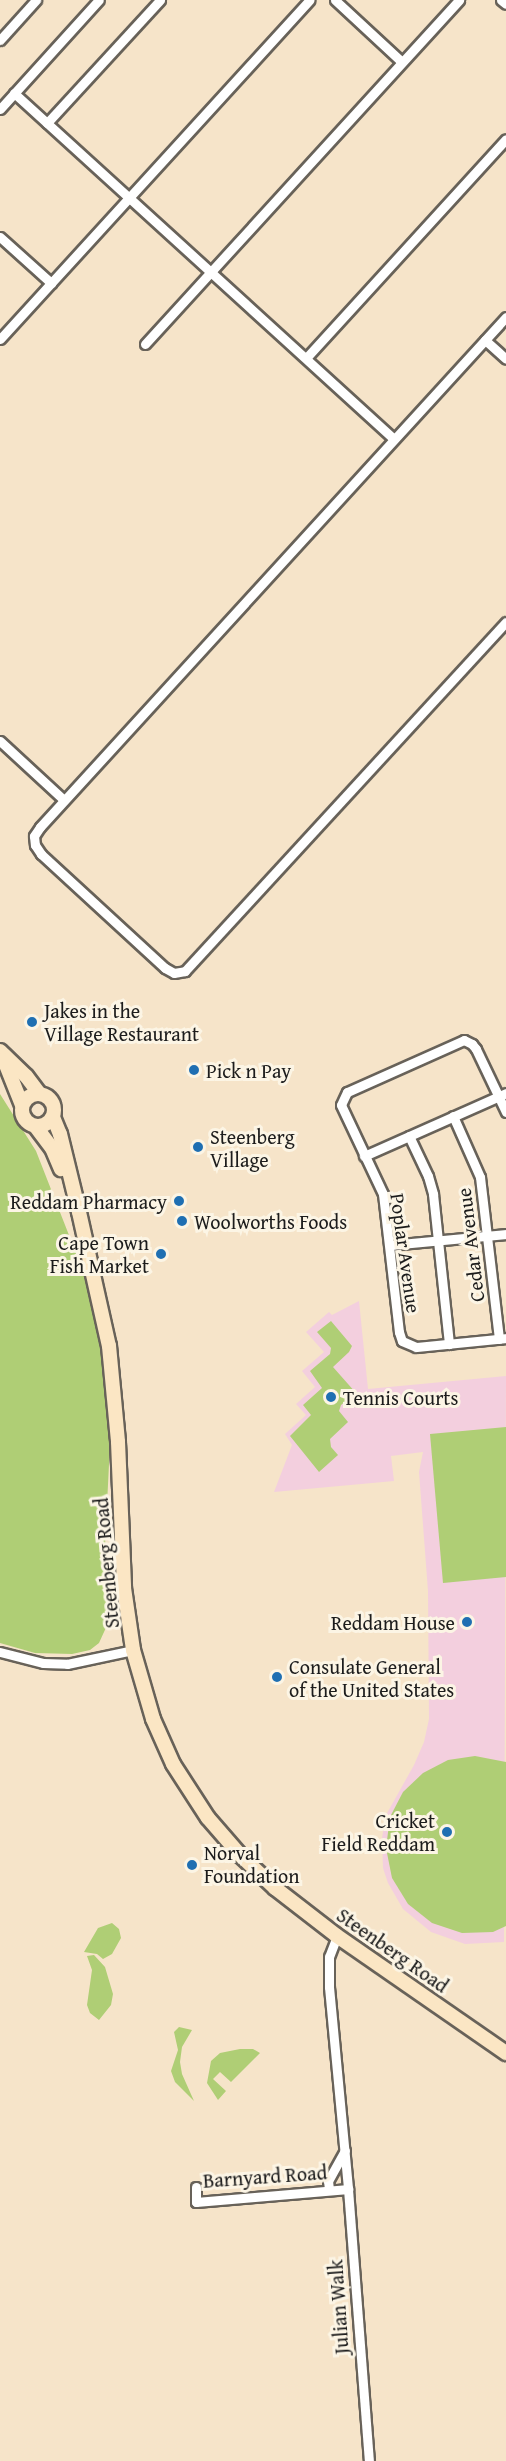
<!DOCTYPE html>
<html>
<head>
<meta charset="utf-8">
<style>
  body { margin:0 }
  #map { position:relative; width:506px; height:2461px; overflow:hidden; background:#f6e4c9; font-family:"Gentium Book Plus",serif }
  div>[style] { position:absolute }
  [style*='--x'] { left:calc(var(--x)*1px); top:calc(var(--y)*1px); width:calc(var(--w)*1px); rotate:calc(var(--a)*1deg) }
  .built>* { inset:0; background:#f3cfde }
  .green>* { inset:0; background:#afce75 }
  .roads { filter:drop-shadow(2px 0 #686259) drop-shadow(-2px 0 #686259) drop-shadow(0 2px #686259) drop-shadow(0 -2px #686259) }
  .minor>* { height:9px; margin:-4.5px; padding:0 4.5px; transform-origin:4.5px; border-radius:4.5px; background:#fff }
  .secondary>* { height:14px; margin:-7px; padding:0 7px; transform-origin:7px; border-radius:7px; background:#fbe6c4 }
  .secondary>.ring { margin:-7px; padding:0; box-sizing:content-box; background:none; border:14px solid #fbe6c4; border-radius:50% }
  .dots>* { width:16px; height:16px; translate:-50% -50%; box-sizing:border-box; border:3px solid #fcf5e5; border-radius:50% }
  span { translate:-50% -50%; white-space:nowrap; text-align:center; line-height:1.15; -webkit-text-stroke:6px #fcf5e5; paint-order:stroke }
  .poi-label { font-size:20px; color:#1c1c1c }
  .left { translate:0 -50%; text-align:left }
  .right { translate:-100% -50%; text-align:right }
  .street-label { font-size:20px; color:#1c1c1c }
</style>
</head>
<body>
<div id="map">
  <div class="built">
    <i style="clip-path:polygon(359px 1301px,368px 1389px,506px 1376px,504px 1942px,465px 1944px,431px 1932px,403px 1909px,388px 1883px,383px 1868px,382px 1838px,386px 1815px,414px 1765px,424px 1742px,429px 1719px,428px 1591px,419px 1472px,423px 1452px,391px 1456px,394px 1481px,274px 1492px,292px 1445px,285px 1434px,306px 1415px,296px 1404px,315px 1387px,302px 1371px,324px 1352px,306px 1332px,329px 1312px,332px 1315px)"></i>
  </div>
  <div class="green">
    <i style="clip-path:polygon(0 1094px,36px 1151px,96px 1304px,110px 1444px,104px 1566px,109px 1621px,99px 1643px,90px 1650px,72px 1654px,35px 1653px,0 1643px)"></i>
    <i style="clip-path:polygon(331px 1321px,352px 1346px,349px 1352px,333px 1367px,356px 1393px,341px 1405px,339px 1411px,348px 1422px,330px 1439px,331px 1447px,338px 1455px,319px 1472px,290px 1436px,311px 1415px,303px 1405px,322px 1388px,310px 1371px,330px 1354px,331px 1348px,317px 1332px)"></i>
    <i style="clip-path:polygon(506px 1427px,506px 1577px,443px 1583px,430px 1434px)"></i>
    <i style="clip-path:polygon(475px 1756px,506px 1762px,506px 1926px,493px 1932px,462px 1933px,432px 1923px,408px 1904px,392px 1878px,386px 1848px,390px 1817px,403px 1792px,423px 1773px,448px 1760px)"></i>
    <i style="clip-path:polygon(112px 1923px,119px 1929px,121px 1938px,112px 1954px,103px 1959px,97px 1954px,84px 1952px,98px 1928px)"></i>
    <i style="clip-path:polygon(94px 1955px,105px 1967px,113px 1994px,111px 2005px,99px 2020px,90px 2013px,87px 2005px,92px 1970px,87px 1956px)"></i>
    <i style="clip-path:polygon(179px 2027px,192px 2030px,182px 2047px,180px 2062px,182px 2074px,194px 2101px,175px 2082px,171px 2071px,178px 2050px,174px 2032px)"></i>
    <i style="clip-path:polygon(240px 2049px,253px 2049px,260px 2053px,231px 2082px,220px 2072px,213px 2079px,226px 2091px,218px 2100px,207px 2083px,211px 2061px,220px 2053px)"></i>
  </div>
  <div class="roads">
    <div class="minor">
      <i style="--x:335;--y:0;--w:91;--a:42.8"></i>
      <i style="--x:501;--y:0;--w:6;--a:39"></i>
      <i style="--x:0;--y:40;--w:54;--a:-48"></i>
      <i style="--x:14;--y:93;--w:514;--a:42.32"></i>
      <i style="--x:0;--y:109;--w:147;--a:-47.8"></i>
      <i style="--x:47;--y:123;--w:167;--a:-47.4"></i>
      <i style="--x:0;--y:237;--w:69;--a:42"></i>
      <i style="--x:506;--y:317;--w:691;--a:132.42"></i>
      <i style="--x:40;--y:827;--w:11;--a:124"></i>
      <i style="--x:34;--y:836;--w:9;--a:84"></i>
      <i style="--x:35;--y:845;--w:11;--a:56"></i>
      <i style="--x:41;--y:854;--w:168;--a:42.6"></i>
      <i style="--x:165;--y:968;--w:10;--a:29"></i>
      <i style="--x:174;--y:973;--w:11;--a:-10"></i>
      <i style="--x:185;--y:971;--w:474;--a:-47.4"></i>
      <i style="--x:0;--y:339;--w:459;--a:-47.6"></i>
      <i style="--x:485;--y:340;--w:28;--a:42"></i>
      <i style="--x:145;--y:344;--w:466;--a:-47.6"></i>
      <i style="--x:307;--y:357;--w:295;--a:-47.6"></i>
      <i style="--x:0;--y:741;--w:87;--a:42.7"></i>
      <i style="--x:506;--y:1112;--w:70;--a:-115.5"></i>
      <i style="--x:476;--y:1049;--w:6;--a:-129"></i>
      <i style="--x:472;--y:1044;--w:9;--a:-153"></i>
      <i style="--x:464;--y:1040;--w:128;--a:156"></i>
      <i style="--x:347;--y:1092;--w:14;--a:115"></i>
      <i style="--x:341;--y:1105;--w:98;--a:64.7"></i>
      <i style="--x:383;--y:1194;--w:139;--a:83.4"></i>
      <i style="--x:399;--y:1332;--w:9;--a:72"></i>
      <i style="--x:402;--y:1341;--w:15;--a:23"></i>
      <i style="--x:416;--y:1347;--w:90;--a:-5.7"></i>
      <i style="--x:453;--y:1116;--w:67;--a:66.1"></i>
      <i style="--x:480;--y:1177;--w:163;--a:83.3"></i>
      <i style="--x:409;--y:1136;--w:44;--a:64.6"></i>
      <i style="--x:428;--y:1176;--w:19;--a:74"></i>
      <i style="--x:433;--y:1194;--w:151;--a:83.9"></i>
      <i style="--x:364;--y:1156;--w:155;--a:-23.9"></i>
      <i style="--x:390;--y:1245;--w:117;--a:-5.4"></i>
      <i style="--x:0;--y:1652;--w:44;--a:14.3"></i>
      <i style="--x:43;--y:1663;--w:24;--a:2"></i>
      <i style="--x:67;--y:1664;--w:67;--a:-12"></i>
      <i style="--x:337;--y:1936;--w:22;--a:111"></i>
      <i style="--x:329;--y:1957;--w:30;--a:90"></i>
      <i style="--x:329;--y:1987;--w:203;--a:84.6"></i>
      <i style="--x:348;--y:2189;--w:273;--a:85.6"></i>
      <i style="--x:196;--y:2187;--w:15;--a:90"></i>
      <i style="--x:196;--y:2202;--w:153;--a:-4.9"></i>
      <i style="--x:329;--y:2189;--w:8;--a:-97"></i>
      <i style="--x:328;--y:2181;--w:35;--a:-61"></i>
    </div>
    <div class="secondary">
      <i style="--x:0;--y:1051;--w:36;--a:44"></i>
      <i style="--x:26;--y:1076;--w:21;--a:53"></i>
      <i style="--x:4;--y:1060;--w:48;--a:68.2"></i>
      <i class="ring" style="left:22px;top:1094px;width:18px;height:18px"></i>
      <i style="--x:53;--y:1117;--w:18;--a:68"></i>
      <i style="--x:60;--y:1134;--w:80;--a:76.3"></i>
      <i style="--x:79;--y:1212;--w:137;--a:77.4"></i>
      <i style="--x:109;--y:1346;--w:96;--a:84.6"></i>
      <i style="--x:118;--y:1442;--w:146;--a:87.6"></i>
      <i style="--x:124;--y:1588;--w:63;--a:81.7"></i>
      <i style="--x:133;--y:1650;--w:72;--a:73.8"></i>
      <i style="--x:153;--y:1719;--w:49;--a:66"></i>
      <i style="--x:173;--y:1764;--w:64;--a:57.1"></i>
      <i style="--x:208;--y:1818;--w:50;--a:49"></i>
      <i style="--x:241;--y:1856;--w:47;--a:43.3"></i>
      <i style="--x:275;--y:1888;--w:78;--a:37.7"></i>
      <i style="--x:337;--y:1936;--w:206;--a:34.7"></i>
      <i style="--x:36;--y:1127;--w:26;--a:53"></i>
      <i style="--x:52;--y:1148;--w:23;--a:67"></i>
    </div>
  </div>
  <div class="dots">
    <i style="left:32px;top:1022px;background:#1f6fb2"></i>
    <i style="left:194px;top:1070px;background:#1f6fb2"></i>
    <i style="left:198px;top:1147px;background:#1f6fb2"></i>
    <i style="left:179px;top:1201px;background:#1f6fb2"></i>
    <i style="left:182px;top:1221px;background:#1f6fb2"></i>
    <i style="left:161px;top:1254px;background:#1f6fb2"></i>
    <i style="left:331px;top:1397px;background:#1f6fb2"></i>
    <i style="left:467px;top:1622px;background:#1f6fb2"></i>
    <i style="left:277px;top:1677px;background:#1f6fb2"></i>
    <i style="left:447px;top:1832px;background:#1f6fb2"></i>
    <i style="left:192px;top:1865px;background:#1f6fb2"></i>
  </div>
  <div class="poi-label">
    <span class="left" style="left:44px;top:1022px">Jakes in the<br>Village Restaurant</span>
    <span class="left" style="left:206px;top:1070px">Pick n Pay</span>
    <span class="left" style="left:210px;top:1148px">Steenberg<br>Village</span>
    <span class="right" style="left:167px;top:1201px">Reddam Pharmacy</span>
    <span class="left" style="left:194px;top:1221px">Woolworths Foods</span>
    <span class="right" style="left:149px;top:1254px">Cape Town<br>Fish Market</span>
    <span class="left" style="left:343px;top:1397px">Tennis Courts</span>
    <span class="right" style="left:455px;top:1622px">Reddam House</span>
    <span class="left" style="left:289px;top:1678px">Consulate General<br>of the United States</span>
    <span class="right" style="left:435px;top:1832px">Cricket<br>Field Reddam</span>
    <span class="left" style="left:204px;top:1864px">Norval<br>Foundation</span>
  </div>
  <div class="street-label">
    <span style="left:470px;top:1245px;rotate:-97deg">Cedar Avenue</span>
    <span style="left:406px;top:1253px;rotate:82deg">Poplar Avenue</span>
    <span style="left:106px;top:1563px;rotate:-95deg">Steenberg Road</span>
    <span style="left:393px;top:1950px;rotate:35deg">Steenberg Road</span>
    <span style="left:265px;top:2176px;rotate:-4deg">Barnyard Road</span>
    <span style="left:338px;top:2307px;rotate:-94deg">Julian Walk</span>
  </div>
</div>
</body>
</html>
